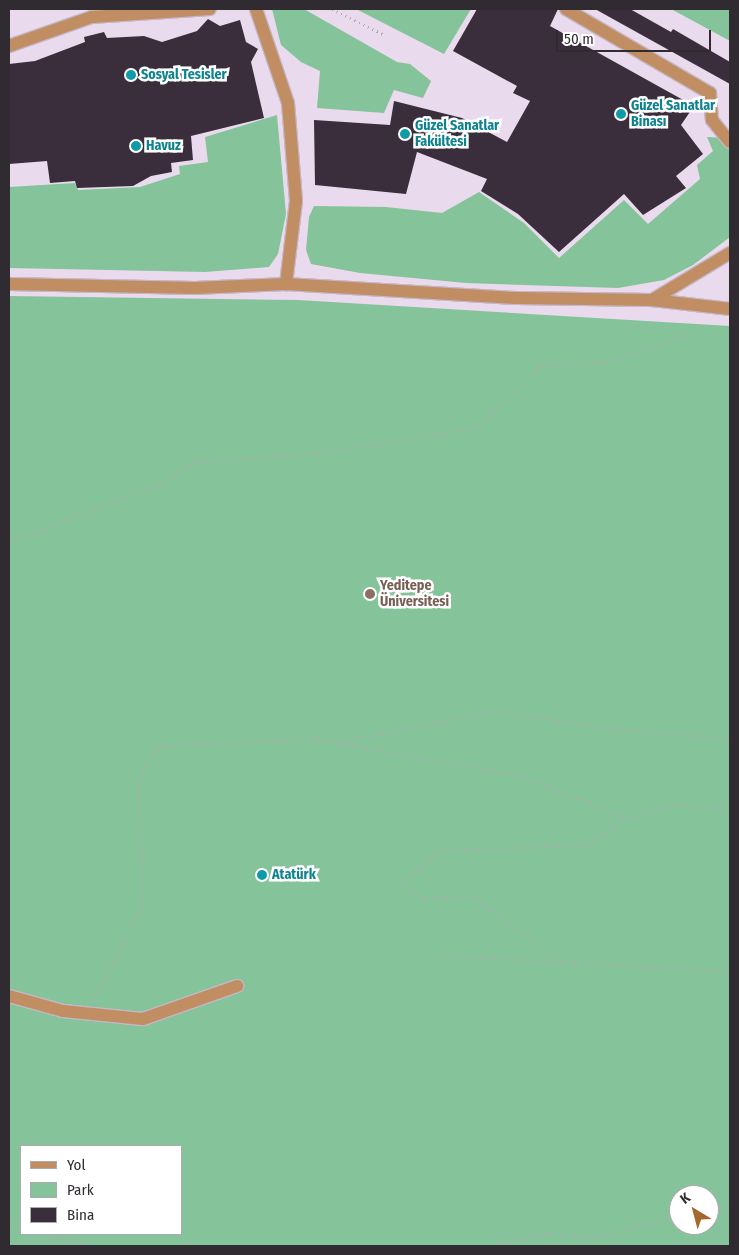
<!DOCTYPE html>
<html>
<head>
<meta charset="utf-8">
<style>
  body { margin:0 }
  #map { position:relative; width:739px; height:1255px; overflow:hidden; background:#eadaed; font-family:"Fira Sans Condensed",sans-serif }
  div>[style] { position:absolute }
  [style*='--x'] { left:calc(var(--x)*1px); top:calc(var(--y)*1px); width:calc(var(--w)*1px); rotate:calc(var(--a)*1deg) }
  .green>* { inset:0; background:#85c39a }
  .building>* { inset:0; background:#3a2e3c }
  .path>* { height:3px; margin-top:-1.5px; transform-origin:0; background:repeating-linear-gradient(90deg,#b2a5b4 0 1px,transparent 0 5px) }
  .roads { filter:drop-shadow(1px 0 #c5b7c7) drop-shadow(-1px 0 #c5b7c7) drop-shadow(0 1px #c5b7c7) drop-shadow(0 -1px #c5b7c7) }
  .minor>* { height:12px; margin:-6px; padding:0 6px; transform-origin:6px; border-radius:6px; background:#c18d63 }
  .dots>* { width:14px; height:14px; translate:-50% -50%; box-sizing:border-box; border:2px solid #fff; border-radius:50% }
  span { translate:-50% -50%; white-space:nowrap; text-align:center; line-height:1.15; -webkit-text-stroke:5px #fff; paint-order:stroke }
  .culture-label { font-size:14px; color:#0d838f; font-weight:700 }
  .left { translate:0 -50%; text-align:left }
  .education-label { font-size:14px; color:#785e54; font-weight:700 }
  .frame { position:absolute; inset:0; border:10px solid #302a31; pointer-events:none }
  .legend { position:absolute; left:20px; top:1145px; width:162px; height:90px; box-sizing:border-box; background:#fff; border:1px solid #acaaad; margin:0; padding:6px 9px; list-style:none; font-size:15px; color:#302a31 }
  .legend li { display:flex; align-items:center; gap:10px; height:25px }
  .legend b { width:25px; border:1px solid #acaaad }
  .north { position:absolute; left:669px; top:1185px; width:50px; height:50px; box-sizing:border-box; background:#fff; border:1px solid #acaaad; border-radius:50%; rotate:323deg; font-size:14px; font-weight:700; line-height:20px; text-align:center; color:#302a31 }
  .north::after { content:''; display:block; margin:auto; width:18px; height:22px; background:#a6692d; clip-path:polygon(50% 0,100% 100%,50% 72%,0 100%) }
  .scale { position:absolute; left:556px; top:30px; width:155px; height:22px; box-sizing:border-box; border:2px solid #302a31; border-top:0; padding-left:6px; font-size:15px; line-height:18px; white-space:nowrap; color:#302a31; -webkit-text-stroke:4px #fff; paint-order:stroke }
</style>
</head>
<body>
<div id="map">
  <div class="green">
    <i style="clip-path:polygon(272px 9px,304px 9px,397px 62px,410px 64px,431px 81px,423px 98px,394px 90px,384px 113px,317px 108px,320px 71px,301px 62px,281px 45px)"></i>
    <i style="clip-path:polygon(356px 9px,471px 9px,444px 54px)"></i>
    <i style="clip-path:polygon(671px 9px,730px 9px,730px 41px,697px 23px)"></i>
    <i style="clip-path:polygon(277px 115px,286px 214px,278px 254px,269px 267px,205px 272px,9px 268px,9px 187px,75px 183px,78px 190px,140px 187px,180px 174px,179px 166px,208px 162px,205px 137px)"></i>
    <i style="clip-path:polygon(707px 137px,724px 138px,730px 148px,730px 237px,693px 265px,664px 280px,618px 288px,466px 283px,360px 273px,311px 264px,306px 250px,309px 217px,314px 206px,386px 207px,442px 213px,479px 192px,524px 223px,559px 258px,624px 200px,648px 224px,700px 179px,697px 165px,713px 151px)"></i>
    <i style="clip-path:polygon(evenodd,9px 296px,298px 300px,730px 326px,730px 1246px,9px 1246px,9px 296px,21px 1146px,181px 1146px,181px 1234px,21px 1234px,21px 1146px,9px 296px,679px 1195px,709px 1195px,709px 1225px,679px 1225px,679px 1195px)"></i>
  </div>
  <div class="building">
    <i style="clip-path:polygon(477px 9px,558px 9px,550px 26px,694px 106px,681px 125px,703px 154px,676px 176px,686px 188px,643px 215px,624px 194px,559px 252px,518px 214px,481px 191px,487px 179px,417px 152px,406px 194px,315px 185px,314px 120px,390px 125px,394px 101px,462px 118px,507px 142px,530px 101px,513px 93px,517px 86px,453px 51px)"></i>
    <i style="clip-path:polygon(595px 9px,630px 9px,671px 32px,673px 29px,730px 62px,730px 84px)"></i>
    <i style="clip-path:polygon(208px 19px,220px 26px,240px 20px,246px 42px,258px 49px,251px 62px,264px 118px,191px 136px,193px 160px,171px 163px,172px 172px,151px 176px,133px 186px,77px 188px,75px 181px,50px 183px,47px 161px,9px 164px,9px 64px,35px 61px,85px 42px,84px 37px,104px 32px,107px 38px,144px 36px,162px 42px,197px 31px)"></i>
  </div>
  <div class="path">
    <i style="--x:332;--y:9;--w:57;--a:26.1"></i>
    <i style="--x:9;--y:542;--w:163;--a:-20.9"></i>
    <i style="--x:161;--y:484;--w:42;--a:-31.4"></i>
    <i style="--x:197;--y:462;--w:122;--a:-4.2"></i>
    <i style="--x:319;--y:453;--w:159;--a:-9"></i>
    <i style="--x:476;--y:428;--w:93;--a:-43.3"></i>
    <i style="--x:544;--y:364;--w:61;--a:-1.9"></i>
    <i style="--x:605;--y:362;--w:87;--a:-18"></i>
    <i style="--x:339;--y:742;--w:159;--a:-11.2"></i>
    <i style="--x:495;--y:711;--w:114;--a:8.6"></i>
    <i style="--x:608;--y:728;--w:122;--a:5.2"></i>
    <i style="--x:440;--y:955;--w:290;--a:3.2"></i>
    <i style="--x:556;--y:960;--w:105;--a:-142.4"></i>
    <i style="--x:473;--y:896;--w:51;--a:177.8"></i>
    <i style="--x:422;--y:898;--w:25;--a:-146"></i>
    <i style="--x:401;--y:884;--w:50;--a:-41"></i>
    <i style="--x:439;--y:851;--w:146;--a:-2.4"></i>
    <i style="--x:585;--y:845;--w:50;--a:-31.2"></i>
    <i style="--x:95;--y:999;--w:107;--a:-63.4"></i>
    <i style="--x:143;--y:903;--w:119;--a:-92.4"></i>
    <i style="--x:138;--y:784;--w:25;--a:-67"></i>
    <i style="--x:148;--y:761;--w:21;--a:-49"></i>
    <i style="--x:162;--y:745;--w:156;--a:-2.2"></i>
    <i style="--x:318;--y:739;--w:206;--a:10.3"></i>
    <i style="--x:521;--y:776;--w:115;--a:21.4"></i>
    <i style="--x:628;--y:818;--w:54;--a:-15.1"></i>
    <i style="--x:680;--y:804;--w:50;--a:8"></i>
    <i style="--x:709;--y:1208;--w:21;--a:-11"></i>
    <i style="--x:9;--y:1223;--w:13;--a:27"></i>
    <i style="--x:41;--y:1234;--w:54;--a:12.8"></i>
    <i style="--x:491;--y:1246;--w:56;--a:-13.5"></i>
    <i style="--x:545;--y:1233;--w:51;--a:4.5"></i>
    <i style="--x:596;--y:1237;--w:86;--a:-14.2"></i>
  </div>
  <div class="roads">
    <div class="minor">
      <i style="--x:256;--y:9;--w:99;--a:71.2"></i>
      <i style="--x:288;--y:103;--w:98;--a:85.3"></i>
      <i style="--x:296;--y:201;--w:84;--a:96.9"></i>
      <i style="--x:566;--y:9;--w:167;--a:30.3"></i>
      <i style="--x:710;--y:93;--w:27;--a:86"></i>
      <i style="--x:712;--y:120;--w:28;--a:51"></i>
      <i style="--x:9;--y:46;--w:88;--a:-19.3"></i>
      <i style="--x:92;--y:17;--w:118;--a:-3.9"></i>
      <i style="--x:9;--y:284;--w:186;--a:1.2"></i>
      <i style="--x:195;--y:288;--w:91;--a:-2.5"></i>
      <i style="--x:286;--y:284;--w:231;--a:3.5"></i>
      <i style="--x:517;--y:298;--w:135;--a:0.8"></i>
      <i style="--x:652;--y:300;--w:79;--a:6.6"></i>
      <i style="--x:652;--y:300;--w:91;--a:-31.1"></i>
      <i style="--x:9;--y:996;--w:56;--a:15.5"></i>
      <i style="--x:63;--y:1011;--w:80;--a:5.7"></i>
      <i style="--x:143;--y:1019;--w:100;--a:-19.3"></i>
    </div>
  </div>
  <div class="dots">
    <i style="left:131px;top:75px;background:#0f9aa8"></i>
    <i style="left:621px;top:114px;background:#0f9aa8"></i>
    <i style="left:405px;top:134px;background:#0f9aa8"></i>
    <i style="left:136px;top:146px;background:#0f9aa8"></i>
    <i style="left:370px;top:594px;background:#8d6e63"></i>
    <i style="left:262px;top:875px;background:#0f9aa8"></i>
  </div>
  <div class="culture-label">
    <span class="left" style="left:141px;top:75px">Sosyal Tesisler</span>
    <span class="left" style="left:631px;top:114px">Güzel Sanatlar<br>Binası</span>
    <span class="left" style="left:415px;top:134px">Güzel Sanatlar<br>Fakültesi</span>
    <span class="left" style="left:146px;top:146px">Havuz</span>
    <span class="left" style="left:272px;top:875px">Atatürk</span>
  </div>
  <div class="education-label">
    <span class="left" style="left:380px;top:594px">Yeditepe<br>Üniversitesi</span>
  </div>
  <div class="frame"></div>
  <ul class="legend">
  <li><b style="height:6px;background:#c18d63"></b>Yol</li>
  <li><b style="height:14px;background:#85c39a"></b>Park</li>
  <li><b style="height:14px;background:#3a2e3c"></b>Bina</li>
  </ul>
  <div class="north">K</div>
  <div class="scale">50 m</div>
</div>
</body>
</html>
